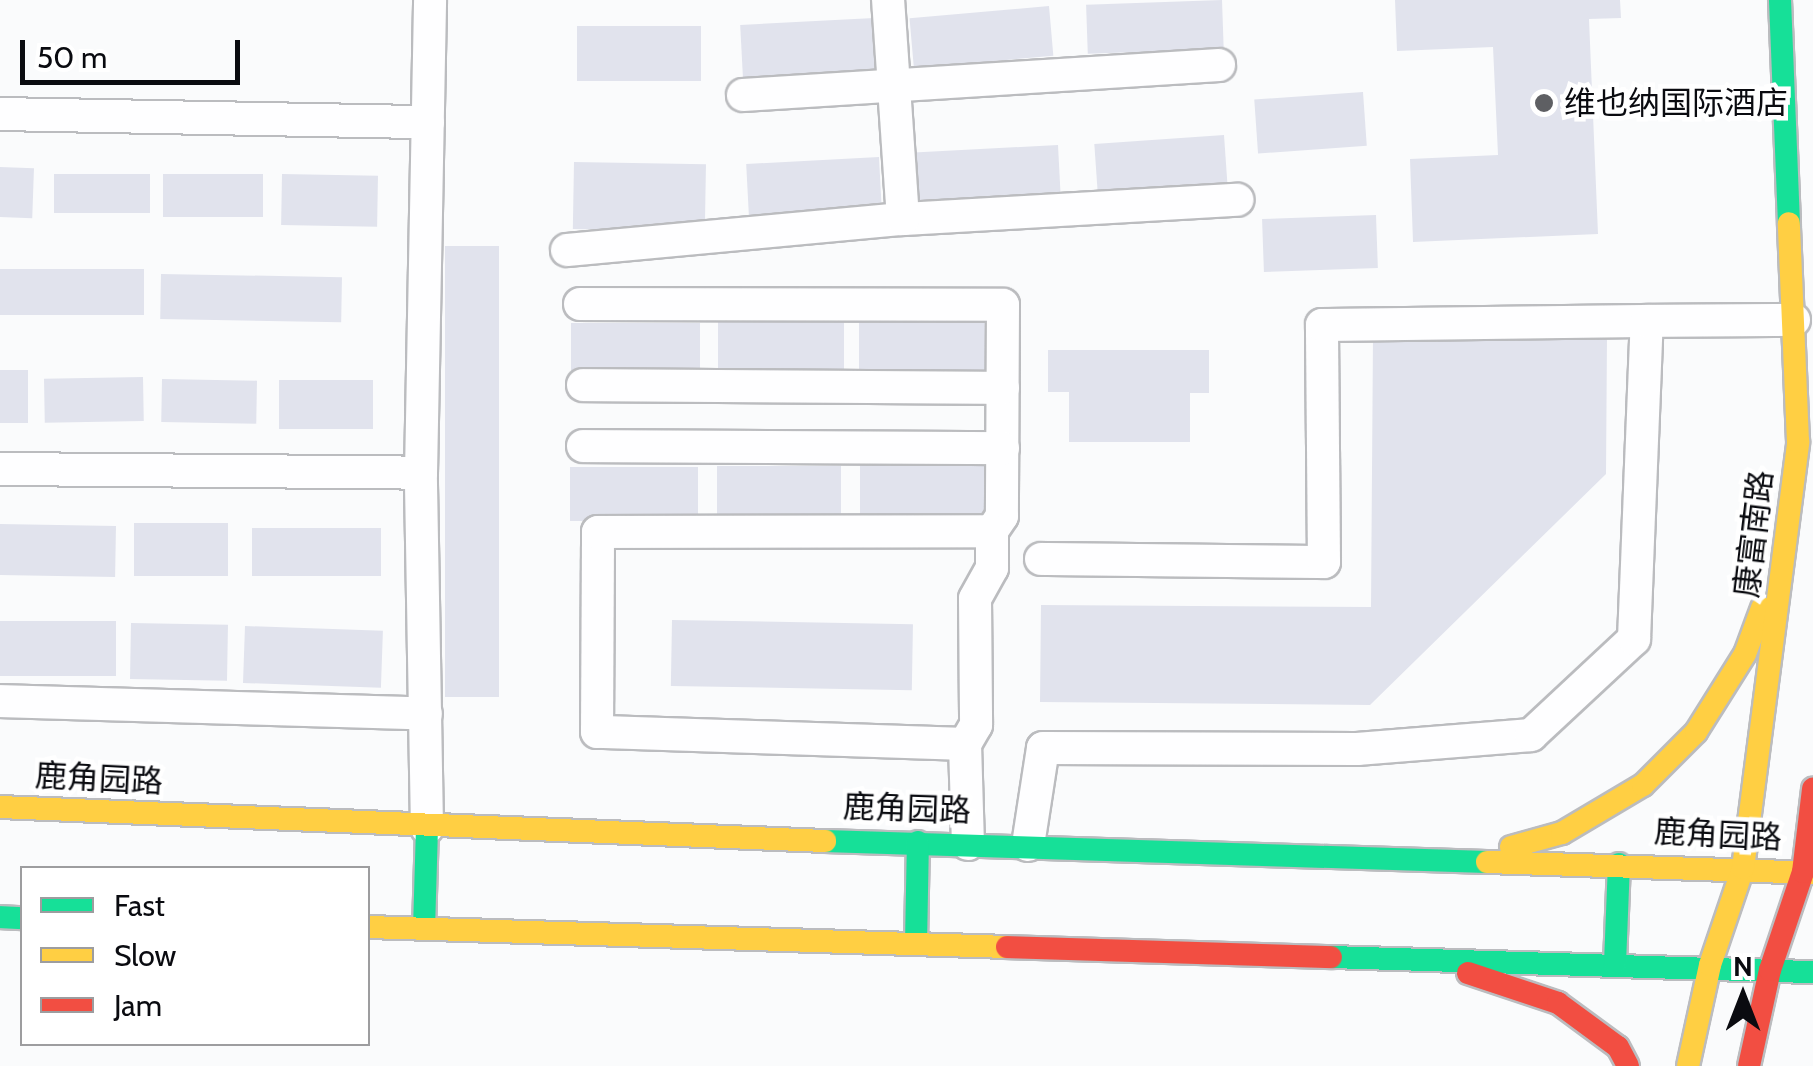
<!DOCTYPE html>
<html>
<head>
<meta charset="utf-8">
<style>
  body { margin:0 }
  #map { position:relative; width:1813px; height:1066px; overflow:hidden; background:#fafbfc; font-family:Cabin,"Noto Sans SC",sans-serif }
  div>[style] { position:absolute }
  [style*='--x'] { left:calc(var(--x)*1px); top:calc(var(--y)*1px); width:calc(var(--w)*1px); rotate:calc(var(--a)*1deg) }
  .building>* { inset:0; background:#e1e3ed; transform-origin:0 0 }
  .roads { filter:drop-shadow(2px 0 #bbbcbf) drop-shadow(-2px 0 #bbbcbf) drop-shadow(0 2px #bbbcbf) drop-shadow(0 -2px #bbbcbf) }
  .street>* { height:32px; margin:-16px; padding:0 16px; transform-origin:16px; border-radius:16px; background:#fefeff }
  .fast>* { height:22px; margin:-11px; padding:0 11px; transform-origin:11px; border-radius:11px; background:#16e098 }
  .slow>* { height:22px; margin:-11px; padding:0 11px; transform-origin:11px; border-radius:11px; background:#ffcf43 }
  .jam>* { height:22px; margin:-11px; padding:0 11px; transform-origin:11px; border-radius:11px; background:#f24e42 }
  .dots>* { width:28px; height:28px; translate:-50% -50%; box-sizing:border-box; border:5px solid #fff; border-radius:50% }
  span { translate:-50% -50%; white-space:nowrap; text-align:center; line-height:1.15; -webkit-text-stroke:9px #fff; paint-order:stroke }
  .poi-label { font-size:32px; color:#0a0b10 }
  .left { translate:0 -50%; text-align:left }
  .street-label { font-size:32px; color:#0a0b10 }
  .legend { position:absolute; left:20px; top:866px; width:350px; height:180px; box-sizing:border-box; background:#fff; border:2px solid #9d9d9f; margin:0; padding:12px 18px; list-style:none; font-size:30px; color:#0a0b10 }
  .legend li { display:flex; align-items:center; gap:20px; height:50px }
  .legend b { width:50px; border:2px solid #9d9d9f }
  .north { position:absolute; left:1693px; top:946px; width:100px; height:100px; -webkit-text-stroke:8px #fff; paint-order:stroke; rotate:0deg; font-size:28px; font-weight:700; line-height:40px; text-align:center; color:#0a0b10 }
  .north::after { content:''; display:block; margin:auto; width:35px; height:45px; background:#0a0b10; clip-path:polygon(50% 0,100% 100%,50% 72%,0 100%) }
  .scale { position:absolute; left:20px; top:40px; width:220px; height:45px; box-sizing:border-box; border:5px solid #0a0b10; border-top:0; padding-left:12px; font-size:30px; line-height:35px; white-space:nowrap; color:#0a0b10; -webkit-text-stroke:8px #fff; paint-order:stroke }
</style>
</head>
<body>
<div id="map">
  <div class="building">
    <i style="left:1222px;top:0;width:49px;height:136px;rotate:88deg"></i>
    <i style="clip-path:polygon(1395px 0,1620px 0,1621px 18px,1589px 19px,1598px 234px,1413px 242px,1410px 159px,1498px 155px,1493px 47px,1397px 51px)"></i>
    <i style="left:1049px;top:6px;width:50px;height:140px;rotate:85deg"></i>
    <i style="left:874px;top:18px;width:52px;height:134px;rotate:87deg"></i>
    <i style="left:577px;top:26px;width:124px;height:55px"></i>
    <i style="left:1363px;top:92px;width:54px;height:109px;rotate:86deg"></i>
    <i style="left:1224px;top:135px;width:53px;height:130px;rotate:86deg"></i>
    <i style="left:1058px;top:145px;width:54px;height:144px;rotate:87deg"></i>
    <i style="left:879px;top:157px;width:54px;height:133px;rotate:87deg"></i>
    <i style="left:574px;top:162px;width:132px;height:67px;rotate:1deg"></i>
    <i style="left:0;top:167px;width:34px;height:50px;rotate:2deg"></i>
    <i style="left:54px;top:174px;width:96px;height:39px"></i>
    <i style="left:163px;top:174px;width:100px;height:43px"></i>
    <i style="left:282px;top:174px;width:96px;height:51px;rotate:1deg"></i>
    <i style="left:1376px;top:215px;width:53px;height:114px;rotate:88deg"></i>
    <i style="left:445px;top:246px;width:54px;height:451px"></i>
    <i style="left:0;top:269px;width:144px;height:46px"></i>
    <i style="left:161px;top:274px;width:181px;height:45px;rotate:1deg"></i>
    <i style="left:859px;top:321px;width:131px;height:54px"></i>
    <i style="left:718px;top:322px;width:126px;height:53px"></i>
    <i style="left:700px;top:323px;width:51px;height:129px;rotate:90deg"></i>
    <i style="clip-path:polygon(1373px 336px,1607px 338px,1606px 474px,1370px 705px,1040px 702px,1041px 605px,1371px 607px)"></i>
    <i style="clip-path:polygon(1048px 350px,1209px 350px,1209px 393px,1190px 393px,1190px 442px,1069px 442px,1069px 392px,1048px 392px)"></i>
    <i style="left:0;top:370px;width:28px;height:53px"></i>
    <i style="left:143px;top:377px;width:44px;height:99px;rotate:89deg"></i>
    <i style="left:162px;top:379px;width:95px;height:43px;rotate:1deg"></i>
    <i style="left:279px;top:380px;width:94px;height:49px"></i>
    <i style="left:860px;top:464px;width:124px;height:54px"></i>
    <i style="left:717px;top:466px;width:124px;height:54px"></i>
    <i style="left:570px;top:467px;width:128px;height:54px"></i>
    <i style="left:134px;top:523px;width:94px;height:53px"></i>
    <i style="left:0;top:524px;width:116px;height:51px;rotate:1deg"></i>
    <i style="left:252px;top:528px;width:129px;height:48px"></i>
    <i style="left:672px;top:620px;width:241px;height:66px;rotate:1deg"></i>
    <i style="left:0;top:621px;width:116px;height:55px"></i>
    <i style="left:131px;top:623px;width:97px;height:56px;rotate:1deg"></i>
    <i style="left:245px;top:626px;width:138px;height:57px;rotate:2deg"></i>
  </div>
  <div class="roads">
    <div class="street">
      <i style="--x:743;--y:95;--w:477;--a:-3.6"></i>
      <i style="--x:0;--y:114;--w:428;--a:1.1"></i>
      <i style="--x:903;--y:219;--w:335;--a:-3.3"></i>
      <i style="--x:567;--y:250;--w:337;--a:-5.3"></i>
      <i style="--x:903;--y:219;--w:220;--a:-93.9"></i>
      <i style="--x:580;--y:304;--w:423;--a:0.1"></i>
      <i style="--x:1003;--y:305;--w:211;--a:90.3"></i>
      <i style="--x:1002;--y:516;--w:18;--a:124"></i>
      <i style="--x:583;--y:385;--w:420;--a:0.4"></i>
      <i style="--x:583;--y:446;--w:420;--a:0.3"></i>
      <i style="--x:0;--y:469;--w:421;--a:0.5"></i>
      <i style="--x:1041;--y:559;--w:283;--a:0.6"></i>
      <i style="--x:1324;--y:562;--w:237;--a:-90.5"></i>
      <i style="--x:1322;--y:325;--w:325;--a:-0.7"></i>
      <i style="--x:0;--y:701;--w:426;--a:1.7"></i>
      <i style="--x:965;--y:744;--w:368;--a:-178.1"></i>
      <i style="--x:597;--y:732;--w:200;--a:-89.7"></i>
      <i style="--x:598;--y:532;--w:394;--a:-0.1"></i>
      <i style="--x:992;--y:531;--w:37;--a:90"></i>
      <i style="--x:992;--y:568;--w:35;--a:119"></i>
      <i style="--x:975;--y:599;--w:126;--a:89.5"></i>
      <i style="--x:976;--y:725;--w:22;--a:120"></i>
      <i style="--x:965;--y:744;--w:100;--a:88.3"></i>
      <i style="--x:427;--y:828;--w:355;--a:-91"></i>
      <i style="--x:421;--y:473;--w:473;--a:-88.9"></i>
      <i style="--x:1028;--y:845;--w:98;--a:-81.2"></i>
      <i style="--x:1043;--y:748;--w:314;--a:0.2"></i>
      <i style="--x:1357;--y:749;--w:175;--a:-4.6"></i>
      <i style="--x:1531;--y:735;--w:141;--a:-43"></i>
      <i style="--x:1634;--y:639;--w:318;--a:-87.7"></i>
      <i style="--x:1647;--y:321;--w:147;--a:-0.4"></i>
    </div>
    <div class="fast">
      <i style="--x:1780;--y:0;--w:223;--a:87.7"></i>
      <i style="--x:825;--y:841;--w:662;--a:1.82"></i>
      <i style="--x:0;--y:917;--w:22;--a:3"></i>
      <i style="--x:424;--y:929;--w:101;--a:-88.3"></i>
      <i style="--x:916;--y:943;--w:101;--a:-88.9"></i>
      <i style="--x:1331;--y:957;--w:482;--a:1.8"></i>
      <i style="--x:1615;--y:963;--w:99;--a:-87.7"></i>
    </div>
    <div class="slow">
      <i style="--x:0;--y:807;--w:826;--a:2.36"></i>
      <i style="--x:1511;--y:847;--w:53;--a:-15.4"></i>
      <i style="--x:1562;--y:833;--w:94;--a:-30.7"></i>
      <i style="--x:1643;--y:785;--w:75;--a:-45"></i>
      <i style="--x:1696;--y:732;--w:92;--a:-57.9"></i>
      <i style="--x:1745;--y:654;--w:49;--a:-69.7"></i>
      <i style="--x:1487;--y:862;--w:326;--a:1.9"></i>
      <i style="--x:368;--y:927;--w:639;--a:1.79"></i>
      <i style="--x:1688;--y:1066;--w:103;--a:-77.7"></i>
      <i style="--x:1710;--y:965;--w:102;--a:-71.2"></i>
      <i style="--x:1743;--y:868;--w:430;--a:-82.6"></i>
      <i style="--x:1798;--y:442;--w:219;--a:-92.4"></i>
    </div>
    <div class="jam">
      <i style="--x:1007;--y:947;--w:324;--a:1.8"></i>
      <i style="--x:1468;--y:973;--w:95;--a:18.4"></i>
      <i style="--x:1558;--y:1003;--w:74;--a:36.3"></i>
      <i style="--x:1618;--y:1047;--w:21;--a:62"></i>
      <i style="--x:1749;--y:1066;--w:98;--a:-77.7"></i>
      <i style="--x:1770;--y:970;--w:103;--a:-71.4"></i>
      <i style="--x:1803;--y:872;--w:84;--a:-83.1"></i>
    </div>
  </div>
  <div class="dots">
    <i style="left:1544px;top:103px;background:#5e5f63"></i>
  </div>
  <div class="poi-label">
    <span class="left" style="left:1564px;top:103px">维也纳国际酒店</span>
  </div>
  <div class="street-label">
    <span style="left:1754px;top:534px;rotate:-83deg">康富南路</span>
    <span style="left:99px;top:779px;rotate:3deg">鹿角园路</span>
    <span style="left:907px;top:809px;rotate:2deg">鹿角园路</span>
    <span style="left:1718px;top:835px;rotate:3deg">鹿角园路</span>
  </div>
  <ul class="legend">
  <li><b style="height:12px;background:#16e098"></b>Fast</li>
  <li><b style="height:12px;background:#ffcf43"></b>Slow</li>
  <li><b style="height:12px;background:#f24e42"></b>Jam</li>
  </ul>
  <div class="north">N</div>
  <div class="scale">50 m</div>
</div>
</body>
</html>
